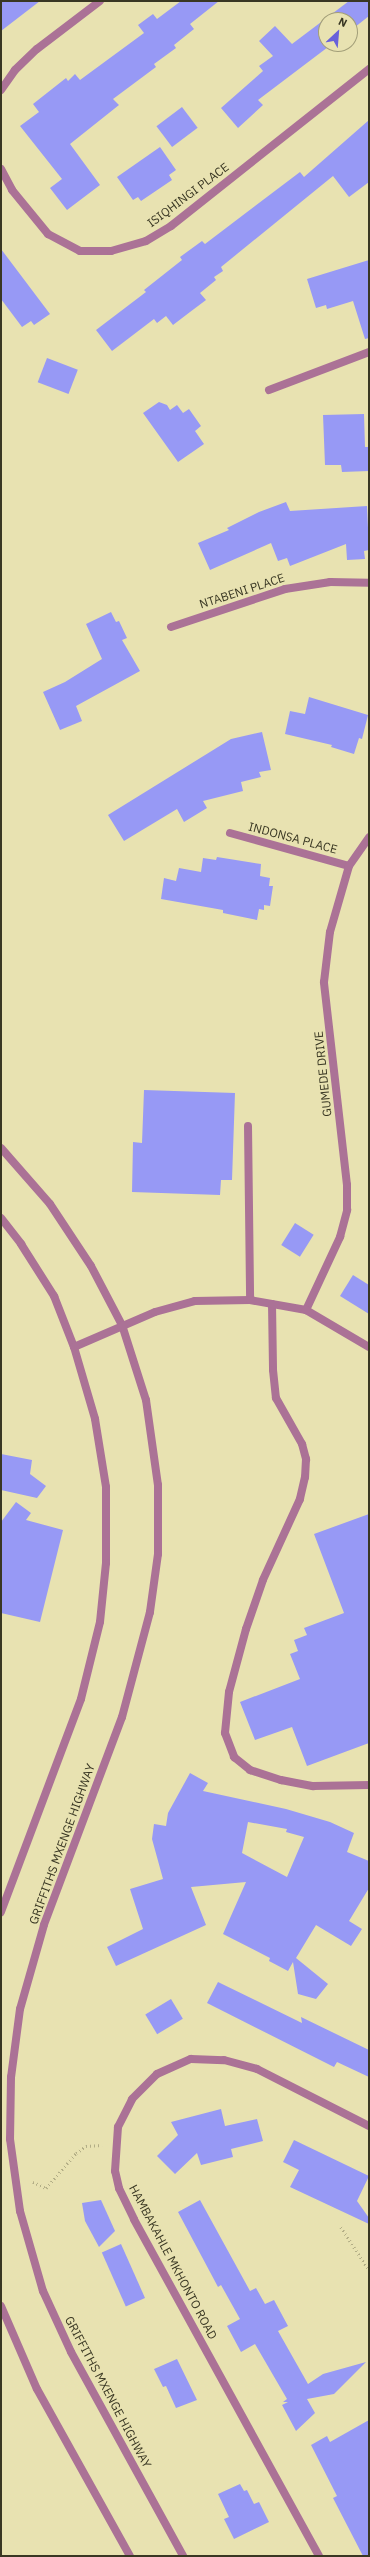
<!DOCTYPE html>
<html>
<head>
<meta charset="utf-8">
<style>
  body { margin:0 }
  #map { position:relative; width:370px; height:2557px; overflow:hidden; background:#e8e2b1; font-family:"IBM Plex Sans",sans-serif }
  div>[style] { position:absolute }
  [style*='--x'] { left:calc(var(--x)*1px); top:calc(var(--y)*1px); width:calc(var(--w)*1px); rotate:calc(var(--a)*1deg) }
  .building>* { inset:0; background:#9799f5; transform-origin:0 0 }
  .path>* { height:2.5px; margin-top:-1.25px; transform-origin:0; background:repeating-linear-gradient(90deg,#b3ae86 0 1px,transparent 0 4px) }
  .service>* { height:8px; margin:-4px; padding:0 4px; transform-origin:4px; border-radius:4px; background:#ab7296 }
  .minor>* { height:8px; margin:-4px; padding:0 4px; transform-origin:4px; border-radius:4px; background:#ab7296 }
  .tertiary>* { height:8px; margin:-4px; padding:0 4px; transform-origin:4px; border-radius:4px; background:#ab7296 }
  span { translate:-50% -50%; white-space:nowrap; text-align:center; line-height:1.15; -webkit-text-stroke:3px #e8e2b1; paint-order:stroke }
  .street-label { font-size:12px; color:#393723 }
  .frame { position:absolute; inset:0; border:2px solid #393723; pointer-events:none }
  .north { position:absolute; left:318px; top:12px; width:40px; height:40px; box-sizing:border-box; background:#e8e2b1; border:1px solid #a29e78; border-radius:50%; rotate:26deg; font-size:11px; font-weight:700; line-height:16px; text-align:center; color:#393723 }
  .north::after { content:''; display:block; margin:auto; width:14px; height:18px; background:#6861da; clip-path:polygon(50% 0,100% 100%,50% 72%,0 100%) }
</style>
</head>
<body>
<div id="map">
  <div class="building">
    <i style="clip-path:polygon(1px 1px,40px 1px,1px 31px)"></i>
    <i style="clip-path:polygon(181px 1px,219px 1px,190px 24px,194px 29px,174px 45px,176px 48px,154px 64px,156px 67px,113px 99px,119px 105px,70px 144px,100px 185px,67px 210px,50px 188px,62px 179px,20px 126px,39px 112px,33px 104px,66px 78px,68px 81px,75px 74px,80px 80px,144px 33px,138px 25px,153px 14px,157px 19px)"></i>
    <i style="clip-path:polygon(349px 1px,369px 1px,369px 16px,350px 31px,350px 20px,326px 20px,326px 44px,332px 44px,258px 100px,263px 105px,238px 128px,221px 108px,263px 71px,259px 66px,273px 56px,259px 41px,275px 26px,292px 44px)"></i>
    <i style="left:182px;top:107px;width:26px;height:32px;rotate:53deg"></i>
    <i style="clip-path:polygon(369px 120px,369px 182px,349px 197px,333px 176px,221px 267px,223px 271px,214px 277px,216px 280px,200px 293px,206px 300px,190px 312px,173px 325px,166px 316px,157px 323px,154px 319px,112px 351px,96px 330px,146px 292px,144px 290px,182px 260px,180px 257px,202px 241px,205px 244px,300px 172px,304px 177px)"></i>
    <i style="clip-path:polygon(160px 147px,176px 170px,169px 175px,172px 180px,141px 201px,138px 197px,133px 200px,117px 177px)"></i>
    <i style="clip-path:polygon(1px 249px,50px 314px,34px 325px,31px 321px,22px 327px,1px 299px)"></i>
    <i style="clip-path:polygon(369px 260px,369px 338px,365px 339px,353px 301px,327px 309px,326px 305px,316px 308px,307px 279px)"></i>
    <i style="left:47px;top:358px;width:33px;height:26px;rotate:21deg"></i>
    <i style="clip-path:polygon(159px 402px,167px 405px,170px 410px,177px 405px,183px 413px,189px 409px,201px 426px,195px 431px,204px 444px,178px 462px,143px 413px)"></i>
    <i style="clip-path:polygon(364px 414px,365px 447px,369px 447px,369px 471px,342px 472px,341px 465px,325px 465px,323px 415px)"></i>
    <i style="clip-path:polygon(286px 502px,290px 511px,367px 506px,369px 550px,364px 551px,365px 559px,347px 560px,346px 544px,290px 566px,287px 558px,278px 561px,271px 543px,210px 570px,198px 543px,229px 530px,227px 528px,259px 512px)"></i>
    <i style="clip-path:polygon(111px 612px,116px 622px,119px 621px,127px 638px,122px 640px,140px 671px,76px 706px,82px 721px,60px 730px,43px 692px,65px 682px,102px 659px,86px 624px)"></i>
    <i style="clip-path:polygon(309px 697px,368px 715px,362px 739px,359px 738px,354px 754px,331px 747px,332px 745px,285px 734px,290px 711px,305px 714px)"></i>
    <i style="clip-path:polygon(262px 732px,271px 770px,259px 772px,261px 777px,241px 782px,243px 791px,203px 801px,207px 808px,184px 822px,177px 809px,124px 841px,108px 815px,231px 739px)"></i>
    <i style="clip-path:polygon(217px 857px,261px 864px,260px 876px,270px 878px,269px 886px,273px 886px,270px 906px,264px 905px,264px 910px,259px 909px,257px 920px,223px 913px,223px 910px,161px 899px,164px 878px,176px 881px,179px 868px,201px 872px,203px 858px,216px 860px)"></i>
    <i style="clip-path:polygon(144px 1090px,235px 1093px,232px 1180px,221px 1180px,220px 1195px,132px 1192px,133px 1142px,142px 1143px)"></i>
    <i style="left:295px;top:1223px;width:22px;height:26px;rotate:32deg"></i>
    <i style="clip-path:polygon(353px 1275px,369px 1285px,369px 1314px,340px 1296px)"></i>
    <i style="clip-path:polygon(1px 1454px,32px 1460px,30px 1474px,46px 1486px,37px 1498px,1px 1490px)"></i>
    <i style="clip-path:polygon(16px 1502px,31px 1513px,26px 1520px,63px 1530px,40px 1622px,1px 1613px,1px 1522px)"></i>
    <i style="clip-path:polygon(369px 1514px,369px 1743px,307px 1766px,292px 1727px,255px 1740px,240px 1702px,300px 1679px,290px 1654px,298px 1651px,294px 1640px,307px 1635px,304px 1628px,344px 1613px,314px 1534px)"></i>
    <i style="clip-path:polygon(evenodd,190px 1773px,208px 1783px,203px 1791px,286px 1809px,330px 1822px,354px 1833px,347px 1852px,369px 1861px,369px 1888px,349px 1921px,362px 1929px,351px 1946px,316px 1925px,296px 1958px,328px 1984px,316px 1999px,298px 1994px,293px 1962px,288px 1971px,269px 1961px,270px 1958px,223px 1934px,246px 1882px,191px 1887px,206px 1925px,116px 1966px,107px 1947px,143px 1929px,130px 1889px,163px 1879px,152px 1839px,154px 1824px,166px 1826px,168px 1813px,190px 1773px,248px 1822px,287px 1829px,286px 1832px,304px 1837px,287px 1877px,242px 1853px,248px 1822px)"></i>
    <i style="clip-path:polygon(218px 1982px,302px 2023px,301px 2017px,369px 2050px,369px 2077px,337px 2062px,334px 2067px,207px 2003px)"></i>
    <i style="left:171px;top:1999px;width:23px;height:30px;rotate:59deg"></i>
    <i style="clip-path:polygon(221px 2109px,225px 2126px,257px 2119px,263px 2141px,231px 2149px,233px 2157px,201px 2165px,197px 2153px,175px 2174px,157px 2156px,178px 2135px,171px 2122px)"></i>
    <i style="clip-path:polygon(294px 2140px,369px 2176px,357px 2201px,369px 2218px,369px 2224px,290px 2187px,299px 2170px,283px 2162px)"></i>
    <i style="clip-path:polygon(101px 2200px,115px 2231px,99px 2247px,85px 2221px,82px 2203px)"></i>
    <i style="clip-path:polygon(200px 2200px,250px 2291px,256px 2288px,265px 2304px,274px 2300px,288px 2326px,278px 2331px,308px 2384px,323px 2374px,366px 2362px,334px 2394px,307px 2399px,315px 2413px,296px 2431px,282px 2405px,288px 2402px,283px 2402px,287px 2399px,255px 2344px,241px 2352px,227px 2326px,240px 2319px,221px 2285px,218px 2287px,178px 2212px)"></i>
    <i style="left:121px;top:2244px;width:59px;height:21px;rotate:66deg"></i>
    <i style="clip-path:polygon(177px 2359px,197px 2400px,176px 2408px,166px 2386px,163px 2387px,154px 2369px)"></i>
    <i style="clip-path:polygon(369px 2420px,369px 2556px,363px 2556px,333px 2498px,337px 2496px,311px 2445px,327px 2436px,330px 2442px)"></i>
    <i style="clip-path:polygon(240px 2484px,244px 2491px,247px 2490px,254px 2504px,259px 2502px,269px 2522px,234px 2539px,224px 2519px,229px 2517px,218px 2494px)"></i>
  </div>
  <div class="path">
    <i style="--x:33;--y:2182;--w:14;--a:25"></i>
    <i style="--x:46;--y:2188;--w:46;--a:-49.4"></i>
    <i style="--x:76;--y:2153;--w:12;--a:-35"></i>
    <i style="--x:86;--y:2146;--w:16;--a:-4"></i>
    <i style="--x:341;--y:2227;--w:51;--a:56.9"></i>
  </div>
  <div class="service">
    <i style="--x:248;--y:1126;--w:174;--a:89.3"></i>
    <i style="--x:272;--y:1304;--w:66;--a:89.1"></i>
    <i style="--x:273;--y:1370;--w:28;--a:84"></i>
    <i style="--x:276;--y:1398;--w:53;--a:60.5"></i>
    <i style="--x:302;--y:1444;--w:16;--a:75"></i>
    <i style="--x:306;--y:1459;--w:18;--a:93"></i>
    <i style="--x:305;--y:1477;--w:23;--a:103"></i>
    <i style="--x:300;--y:1499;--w:89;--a:114.6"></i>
    <i style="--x:263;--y:1580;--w:52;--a:109.1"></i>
    <i style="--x:246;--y:1629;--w:65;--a:105.1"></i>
    <i style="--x:229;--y:1692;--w:41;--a:95.6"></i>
    <i style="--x:225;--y:1733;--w:26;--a:69"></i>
    <i style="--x:234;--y:1757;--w:21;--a:39"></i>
    <i style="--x:250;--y:1770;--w:33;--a:18"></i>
    <i style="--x:281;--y:1780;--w:33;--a:11"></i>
    <i style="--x:313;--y:1786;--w:56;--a:-1"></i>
  </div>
  <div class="minor">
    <i style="--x:1;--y:90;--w:24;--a:-55"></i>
    <i style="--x:15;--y:70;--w:30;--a:-44"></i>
    <i style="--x:37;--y:49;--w:79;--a:-37.3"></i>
    <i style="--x:1;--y:169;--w:24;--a:62"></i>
    <i style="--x:12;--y:190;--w:57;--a:50.7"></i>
    <i style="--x:48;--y:234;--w:36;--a:28"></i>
    <i style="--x:80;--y:251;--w:31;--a:0"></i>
    <i style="--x:111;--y:251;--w:36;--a:-16"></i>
    <i style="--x:146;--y:241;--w:29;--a:-31"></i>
    <i style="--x:171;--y:226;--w:253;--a:-38.4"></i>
    <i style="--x:269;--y:390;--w:107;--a:-20.8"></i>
    <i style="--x:171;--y:627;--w:120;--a:-18.4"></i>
    <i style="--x:285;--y:589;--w:46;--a:-8.8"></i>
    <i style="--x:330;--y:582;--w:39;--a:1"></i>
    <i style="--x:230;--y:833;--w:123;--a:15.5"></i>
    <i style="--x:306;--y:1310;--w:81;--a:-65"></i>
    <i style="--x:340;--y:1237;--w:28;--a:-75"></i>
    <i style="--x:347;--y:1210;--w:25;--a:-90"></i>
    <i style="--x:347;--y:1185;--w:204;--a:-96.5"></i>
    <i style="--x:324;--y:982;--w:50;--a:-83.2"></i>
    <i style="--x:330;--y:932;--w:69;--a:-73.9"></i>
    <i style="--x:349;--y:866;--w:35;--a:-55"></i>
    <i style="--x:319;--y:2556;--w:384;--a:-118.8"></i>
    <i style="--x:134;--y:2219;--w:34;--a:-116"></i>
    <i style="--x:119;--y:2188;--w:17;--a:-103"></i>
    <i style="--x:115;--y:2171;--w:44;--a:-86.1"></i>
    <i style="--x:118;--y:2127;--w:31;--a:-63"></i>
    <i style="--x:132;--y:2099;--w:35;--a:-45"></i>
    <i style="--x:157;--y:2074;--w:37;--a:-24"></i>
    <i style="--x:191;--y:2059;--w:33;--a:2"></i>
    <i style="--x:224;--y:2060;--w:34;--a:15"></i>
    <i style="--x:257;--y:2069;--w:126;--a:27"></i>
  </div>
  <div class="tertiary">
    <i style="--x:1;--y:1148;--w:74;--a:48.8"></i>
    <i style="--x:50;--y:1204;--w:74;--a:56.5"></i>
    <i style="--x:91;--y:1266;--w:67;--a:62.3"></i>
    <i style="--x:122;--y:1325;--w:79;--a:72.3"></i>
    <i style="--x:146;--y:1400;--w:86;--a:82"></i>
    <i style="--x:158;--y:1485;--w:69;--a:90"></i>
    <i style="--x:158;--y:1554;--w:59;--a:97.9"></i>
    <i style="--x:150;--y:1612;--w:109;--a:104.9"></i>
    <i style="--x:122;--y:1717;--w:222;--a:110.6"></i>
    <i style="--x:44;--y:1925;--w:87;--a:105.9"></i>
    <i style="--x:20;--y:2009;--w:69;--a:97.5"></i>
    <i style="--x:11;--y:2077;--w:62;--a:90.9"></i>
    <i style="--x:10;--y:2139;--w:73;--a:82.1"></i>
    <i style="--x:20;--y:2211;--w:83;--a:74"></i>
    <i style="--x:43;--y:2291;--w:67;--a:65.3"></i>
    <i style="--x:71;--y:2352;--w:233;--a:61.2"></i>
    <i style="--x:1;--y:1218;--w:33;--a:52"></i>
    <i style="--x:21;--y:1244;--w:62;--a:57.6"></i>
    <i style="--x:54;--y:1296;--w:55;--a:68.6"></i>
    <i style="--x:74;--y:1347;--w:75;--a:73.7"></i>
    <i style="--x:95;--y:1419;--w:69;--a:80.8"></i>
    <i style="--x:106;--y:1487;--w:76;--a:90"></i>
    <i style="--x:106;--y:1563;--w:59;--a:95.8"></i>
    <i style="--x:100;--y:1622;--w:79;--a:103.9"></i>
    <i style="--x:81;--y:1699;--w:228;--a:110.6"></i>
    <i style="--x:74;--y:1347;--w:88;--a:-23.4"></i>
    <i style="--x:155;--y:1312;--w:41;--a:-15.4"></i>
    <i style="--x:195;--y:1301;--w:55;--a:-1"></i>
    <i style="--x:250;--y:1300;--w:57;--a:10.1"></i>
    <i style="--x:306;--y:1310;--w:73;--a:30.4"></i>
    <i style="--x:1;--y:2306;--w:90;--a:66.6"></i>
    <i style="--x:37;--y:2389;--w:191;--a:60.9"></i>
  </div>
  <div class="street-label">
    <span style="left:188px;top:195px;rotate:-37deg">ISIQHINGI PLACE</span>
    <span style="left:242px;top:591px;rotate:-18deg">NTABENI PLACE</span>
    <span style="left:293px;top:838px;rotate:15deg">INDONSA PLACE</span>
    <span style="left:323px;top:1074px;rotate:-96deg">GUMEDE DRIVE</span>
    <span style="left:62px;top:1844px;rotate:-70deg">GRIFFITHS MXENGE HIGHWAY</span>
    <span style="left:173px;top:2262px;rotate:62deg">HAMBAKAHLE MKHONTO ROAD</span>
    <span style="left:108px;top:2392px;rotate:62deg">GRIFFITHS MXENGE HIGHWAY</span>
  </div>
  <div class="frame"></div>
  <div class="north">N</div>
</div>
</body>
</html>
